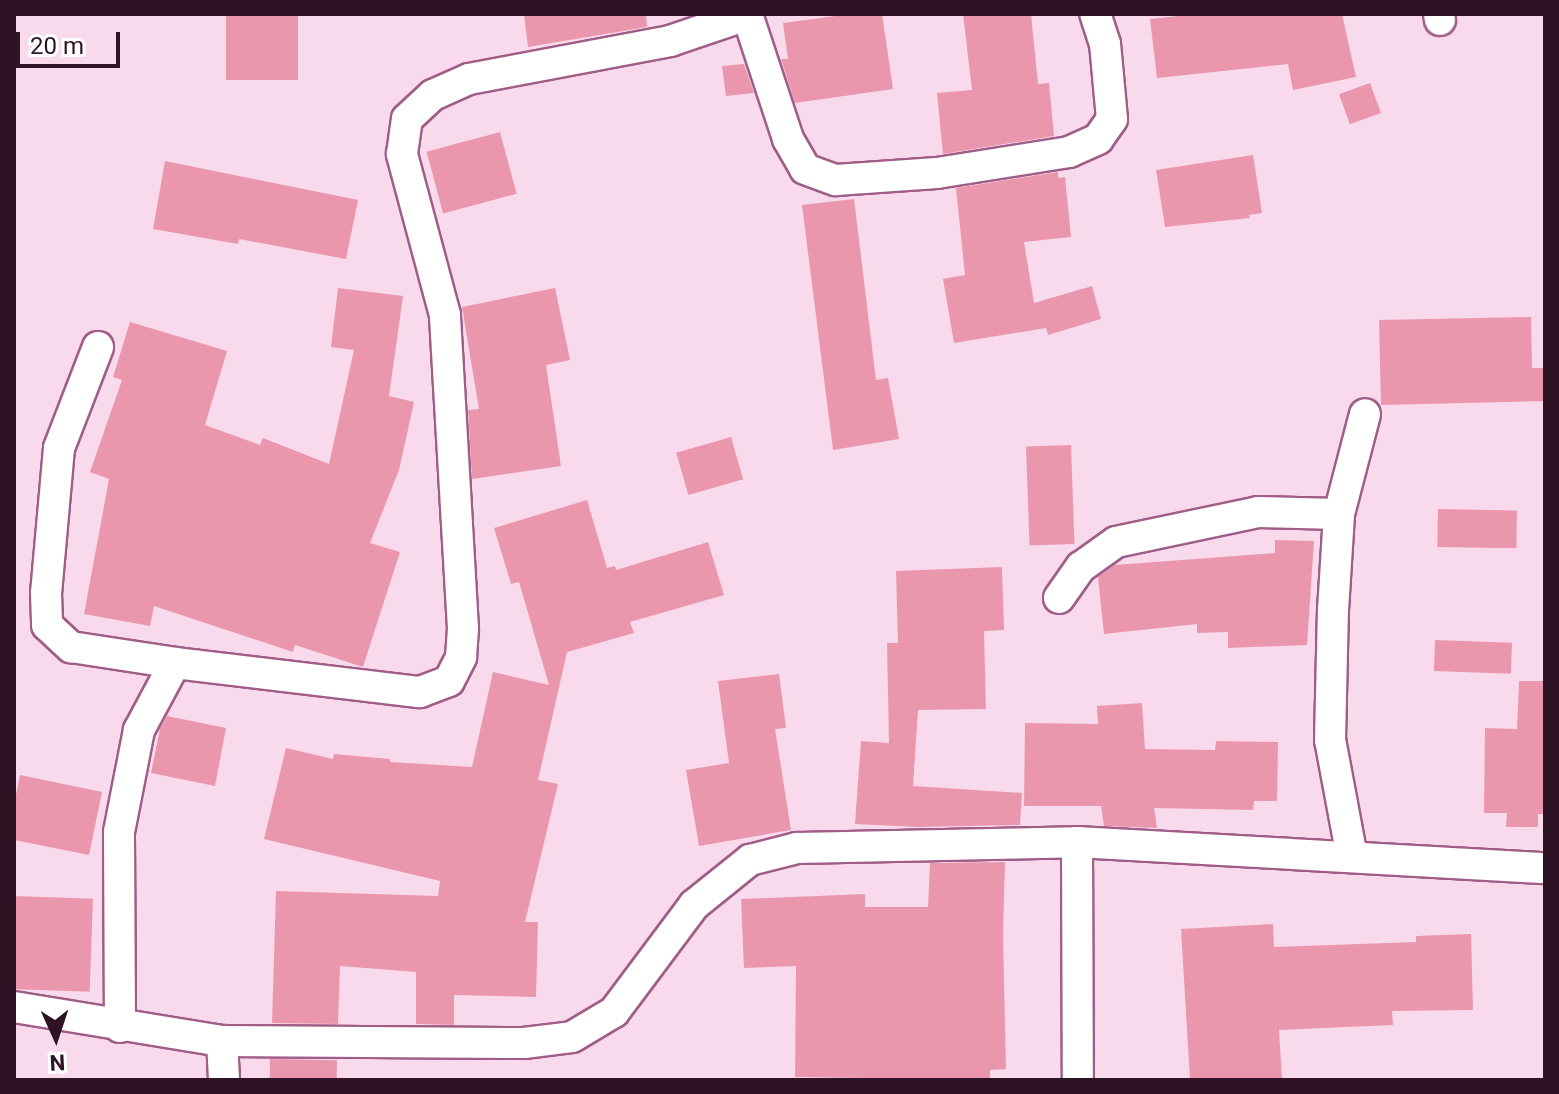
<!DOCTYPE html>
<html>
<head>
<meta charset="utf-8">
<style>
  body { margin:0 }
  #map { position:relative; width:1559px; height:1094px; overflow:hidden; background:#f9daec; font-family:Roboto,sans-serif }
  div>[style] { position:absolute }
  [style*='--x'] { left:calc(var(--x)*1px); top:calc(var(--y)*1px); width:calc(var(--w)*1px); rotate:calc(var(--a)*1deg) }
  .building>* { inset:0; background:#ea97ae; transform-origin:0 0 }
  .roads { filter:drop-shadow(2px 0 #9f5d87) drop-shadow(-2px 0 #9f5d87) drop-shadow(0 2px #9f5d87) drop-shadow(0 -2px #9f5d87) }
  .street>* { height:30px; margin:-15px; padding:0 15px; transform-origin:15px; border-radius:15px; background:#fff }
  span { translate:-50% -50%; white-space:nowrap; text-align:center; line-height:1.15; -webkit-text-stroke:7px #fff; paint-order:stroke }
  .frame { position:absolute; inset:0; border:16px solid #2e1325; pointer-events:none }
  .north { position:absolute; left:16px; top:998px; width:80px; height:80px; -webkit-text-stroke:6px #fff; paint-order:stroke; rotate:177deg; font-size:22px; font-weight:700; line-height:32px; text-align:center; color:#2e1325 }
  .north::after { content:''; display:block; margin:auto; width:28px; height:36px; background:#2e1325; clip-path:polygon(50% 0,100% 100%,50% 72%,0 100%) }
  .scale { position:absolute; left:16px; top:32px; width:104px; height:36px; box-sizing:border-box; border:4px solid #2e1325; border-top:0; padding-left:10px; font-size:24px; line-height:28px; white-space:nowrap; color:#2e1325; -webkit-text-stroke:6px #fff; paint-order:stroke }
</style>
</head>
<body>
<div id="map">
  <div class="building">
    <i style="left:226px;top:14px;width:72px;height:66px"></i>
    <i style="clip-path:polygon(524px 14px,646px 14px,647px 27px,528px 47px)"></i>
    <i style="clip-path:polygon(850px 14px,882px 14px,893px 89px,795px 103px,781px 59px,788px 59px,783px 23px)"></i>
    <i style="clip-path:polygon(963px 14px,1031px 14px,1038px 84px,1049px 83px,1054px 136px,943px 154px,937px 93px,972px 90px)"></i>
    <i style="clip-path:polygon(1197px 14px,1342px 14px,1356px 77px,1293px 90px,1288px 64px,1157px 78px,1150px 19px)"></i>
    <i style="clip-path:polygon(744px 64px,754px 93px,726px 96px,722px 66px)"></i>
    <i style="left:1370px;top:83px;width:32px;height:33px;rotate:70deg"></i>
    <i style="left:500px;top:132px;width:64px;height:76px;rotate:75deg"></i>
    <i style="clip-path:polygon(1253px 155px,1262px 213px,1249px 215px,1250px 218px,1165px 227px,1156px 170px)"></i>
    <i style="clip-path:polygon(165px 161px,358px 200px,346px 259px,239px 239px,238px 244px,153px 229px)"></i>
    <i style="clip-path:polygon(1058px 172px,1058px 178px,1065px 177px,1071px 237px,1024px 242px,1034px 303px,1092px 286px,1101px 319px,1048px 335px,1046px 328px,954px 343px,943px 279px,965px 275px,956px 188px)"></i>
    <i style="clip-path:polygon(854px 199px,876px 380px,888px 378px,899px 439px,833px 450px,802px 205px)"></i>
    <i style="clip-path:polygon(338px 288px,403px 296px,389px 396px,414px 402px,399px 470px,370px 543px,400px 552px,363px 667px,295px 645px,293px 652px,154px 606px,150px 626px,84px 614px,109px 479px,90px 472px,122px 380px,113px 377px,130px 322px,227px 351px,205px 425px,260px 445px,263px 438px,329px 464px,354px 350px,331px 347px)"></i>
    <i style="clip-path:polygon(555px 288px,570px 360px,546px 365px,561px 466px,472px 479px,468px 410px,479px 409px,462px 307px)"></i>
    <i style="clip-path:polygon(1531px 317px,1532px 368px,1545px 368px,1545px 401px,1381px 405px,1379px 320px)"></i>
    <i style="left:731px;top:437px;width:44px;height:57px;rotate:74deg"></i>
    <i style="left:1071px;top:445px;width:99px;height:45px;rotate:88deg"></i>
    <i style="clip-path:polygon(587px 500px,607px 568px,615px 566px,616px 570px,708px 542px,724px 595px,630px 622px,634px 633px,567px 652px,538px 780px,558px 784px,525px 922px,538px 922px,536px 997px,454px 995px,454px 1025px,416px 1024px,416px 972px,340px 966px,338px 1024px,272px 1023px,276px 891px,438px 896px,440px 881px,264px 839px,286px 748px,333px 759px,334px 754px,390px 759px,390px 762px,472px 767px,493px 672px,549px 685px,519px 582px,511px 584px,494px 528px)"></i>
    <i style="left:1438px;top:509px;width:79px;height:38px;rotate:1deg"></i>
    <i style="clip-path:polygon(1275px 540px,1314px 541px,1307px 645px,1228px 648px,1228px 632px,1197px 633px,1197px 624px,1104px 634px,1098px 577px,1115px 565px,1275px 553px)"></i>
    <i style="clip-path:polygon(1002px 567px,1004px 630px,984px 631px,986px 709px,918px 710px,913px 786px,1022px 793px,1020px 825px,917px 827px,855px 824px,861px 741px,889px 743px,887px 643px,898px 643px,896px 571px)"></i>
    <i style="left:1435px;top:640px;width:77px;height:31px;rotate:2deg"></i>
    <i style="clip-path:polygon(779px 674px,786px 728px,775px 729px,791px 830px,699px 846px,686px 770px,729px 763px,718px 681px)"></i>
    <i style="clip-path:polygon(1519px 681px,1545px 681px,1545px 814px,1538px 814px,1538px 827px,1506px 827px,1507px 813px,1484px 813px,1485px 728px,1517px 729px)"></i>
    <i style="clip-path:polygon(1142px 703px,1145px 749px,1215px 750px,1216px 741px,1278px 742px,1277px 801px,1254px 801px,1253px 810px,1154px 808px,1157px 828px,1104px 826px,1101px 806px,1024px 806px,1025px 723px,1098px 724px,1097px 706px)"></i>
    <i style="clip-path:polygon(167px 716px,226px 728px,215px 786px,151px 773px,160px 729px)"></i>
    <i style="clip-path:polygon(20px 775px,102px 792px,89px 855px,14px 840px,14px 804px)"></i>
    <i style="clip-path:polygon(1005px 862px,1003px 935px,1006px 1069px,990px 1070px,990px 1080px,795px 1077px,796px 966px,744px 968px,741px 899px,865px 894px,865px 907px,928px 907px,930px 863px)"></i>
    <i style="left:14px;top:896px;width:79px;height:93px;rotate:2deg"></i>
    <i style="clip-path:polygon(1273px 924px,1274px 947px,1416px 942px,1416px 936px,1471px 934px,1473px 1010px,1392px 1011px,1393px 1025px,1279px 1030px,1282px 1080px,1190px 1080px,1181px 929px)"></i>
    <i style="left:270px;top:1059px;width:67px;height:21px;rotate:1deg"></i>
  </div>
  <div class="roads">
    <div class="street">
      <i style="--x:747;--y:14;--w:132;--a:71.8"></i>
      <i style="--x:788;--y:139;--w:34;--a:60"></i>
      <i style="--x:805;--y:169;--w:33;--a:20"></i>
      <i style="--x:836;--y:180;--w:101;--a:-4"></i>
      <i style="--x:937;--y:173;--w:134;--a:-9"></i>
      <i style="--x:1069;--y:152;--w:32;--a:-24"></i>
      <i style="--x:1098;--y:139;--w:24;--a:-55"></i>
      <i style="--x:1112;--y:119;--w:75;--a:-95.3"></i>
      <i style="--x:1105;--y:44;--w:32;--a:-108"></i>
      <i style="--x:1439;--y:14;--w:6;--a:81"></i>
      <i style="--x:98;--y:347;--w:108;--a:111.1"></i>
      <i style="--x:59;--y:448;--w:146;--a:95.1"></i>
      <i style="--x:46;--y:593;--w:32;--a:88"></i>
      <i style="--x:47;--y:625;--w:33;--a:43"></i>
      <i style="--x:71;--y:647;--w:105;--a:8.7"></i>
      <i style="--x:175;--y:663;--w:247;--a:6.8"></i>
      <i style="--x:420;--y:692;--w:31;--a:-21"></i>
      <i style="--x:449;--y:681;--w:27;--a:-63"></i>
      <i style="--x:461;--y:657;--w:28;--a:-86"></i>
      <i style="--x:463;--y:629;--w:315;--a:-93.3"></i>
      <i style="--x:445;--y:315;--w:167;--a:-105"></i>
      <i style="--x:402;--y:154;--w:35;--a:-82"></i>
      <i style="--x:407;--y:119;--w:35;--a:-43"></i>
      <i style="--x:433;--y:95;--w:39;--a:-24"></i>
      <i style="--x:469;--y:79;--w:205;--a:-10.7"></i>
      <i style="--x:670;--y:41;--w:81;--a:-18.7"></i>
      <i style="--x:1059;--y:598;--w:38;--a:-55"></i>
      <i style="--x:1081;--y:567;--w:43;--a:-35.5"></i>
      <i style="--x:1116;--y:542;--w:145;--a:-11.9"></i>
      <i style="--x:1258;--y:512;--w:81;--a:1.4"></i>
      <i style="--x:1077;--y:842;--w:238;--a:89.8"></i>
      <i style="--x:1352;--y:857;--w:119;--a:-100.6"></i>
      <i style="--x:1330;--y:740;--w:130;--a:-88.7"></i>
      <i style="--x:1333;--y:610;--w:96;--a:-86.4"></i>
      <i style="--x:1339;--y:514;--w:103;--a:-75.4"></i>
      <i style="--x:14;--y:1007;--w:211;--a:9.3"></i>
      <i style="--x:222;--y:1041;--w:302;--a:0.4"></i>
      <i style="--x:524;--y:1043;--w:48;--a:-7.1"></i>
      <i style="--x:572;--y:1037;--w:49;--a:-30.8"></i>
      <i style="--x:614;--y:1012;--w:134;--a:-53.2"></i>
      <i style="--x:694;--y:905;--w:72;--a:-38.8"></i>
      <i style="--x:750;--y:860;--w:49;--a:-14.3"></i>
      <i style="--x:797;--y:848;--w:280;--a:-1.2"></i>
      <i style="--x:1077;--y:842;--w:469;--a:3.2"></i>
      <i style="--x:120;--y:1027;--w:195;--a:-90.3"></i>
      <i style="--x:119;--y:832;--w:104;--a:-78.9"></i>
      <i style="--x:139;--y:730;--w:76;--a:-61.8"></i>
      <i style="--x:222;--y:1041;--w:39;--a:87"></i>
    </div>
  </div>
  <div class="frame"></div>
  <div class="north">N</div>
  <div class="scale">20 m</div>
</div>
</body>
</html>
